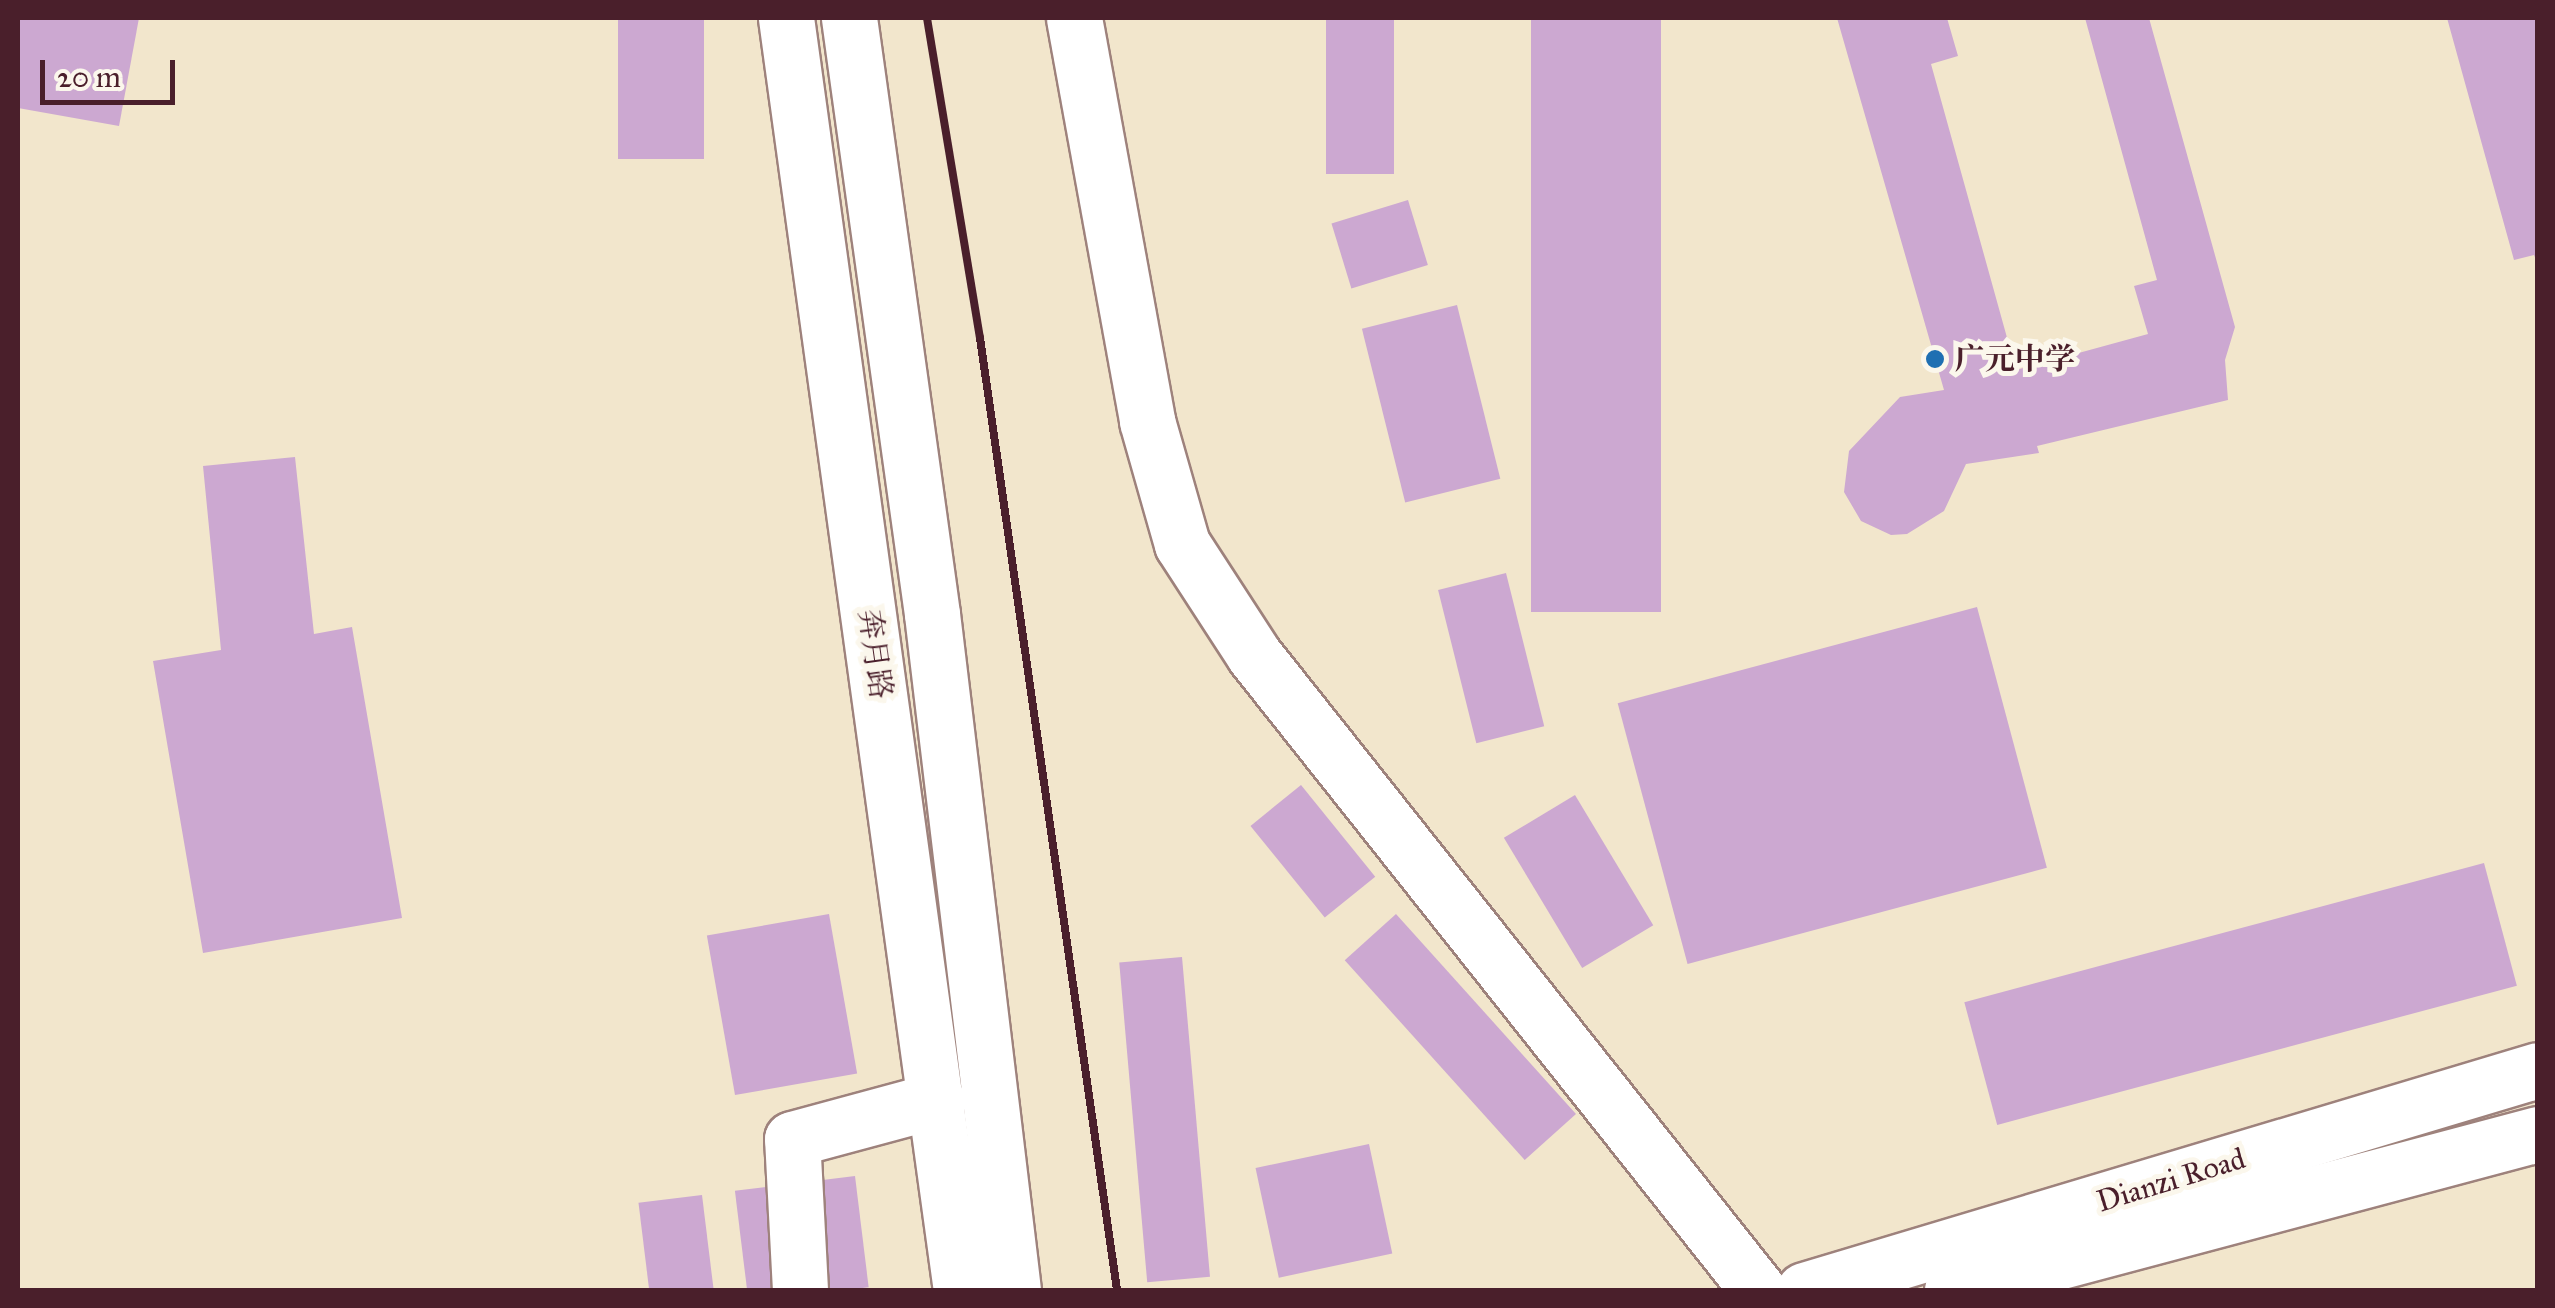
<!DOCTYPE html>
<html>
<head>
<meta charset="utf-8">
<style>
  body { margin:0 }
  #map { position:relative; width:2555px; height:1308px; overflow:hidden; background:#f2e6cc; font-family:"IM FELL Great Primer","Noto Serif SC",serif }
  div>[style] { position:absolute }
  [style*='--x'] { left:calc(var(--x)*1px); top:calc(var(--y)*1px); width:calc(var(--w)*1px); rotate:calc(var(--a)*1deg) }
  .building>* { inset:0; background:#cca8d1; transform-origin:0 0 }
  .roads { filter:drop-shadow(2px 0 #9e827c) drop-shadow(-2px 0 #9e827c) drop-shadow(0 2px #9e827c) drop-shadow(0 -2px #9e827c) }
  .minor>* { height:55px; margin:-27.5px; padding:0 27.5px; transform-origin:27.5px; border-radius:27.5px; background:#fff }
  .major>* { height:55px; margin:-27.5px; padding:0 27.5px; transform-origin:27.5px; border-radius:27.5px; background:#fff }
  .rail>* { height:8px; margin:-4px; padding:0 4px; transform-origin:4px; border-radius:4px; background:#4a1f2b }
  .dots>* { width:28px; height:28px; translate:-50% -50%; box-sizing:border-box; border:5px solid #fbf7ec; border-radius:50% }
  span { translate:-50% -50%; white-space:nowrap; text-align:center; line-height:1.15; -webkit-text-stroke:10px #fbf7ec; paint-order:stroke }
  .poi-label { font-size:30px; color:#4a1f2b; font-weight:700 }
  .left { translate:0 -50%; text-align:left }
  .street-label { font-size:30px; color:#4a1f2b }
  .frame { position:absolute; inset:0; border:20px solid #4a1f2b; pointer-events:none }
  .scale { position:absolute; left:40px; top:60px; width:135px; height:45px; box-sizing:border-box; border:5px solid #4a1f2b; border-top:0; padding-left:12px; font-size:30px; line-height:35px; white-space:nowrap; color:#4a1f2b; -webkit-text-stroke:8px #fbf7ec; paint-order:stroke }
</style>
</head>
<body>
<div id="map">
  <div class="building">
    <i style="clip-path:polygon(18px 18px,139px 18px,119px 126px,18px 108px)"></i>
    <i style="left:618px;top:18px;width:86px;height:141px"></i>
    <i style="left:1326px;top:18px;width:68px;height:156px"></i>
    <i style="left:1531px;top:18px;width:130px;height:594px"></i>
    <i style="clip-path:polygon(1837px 18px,1947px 18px,1958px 56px,1931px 64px,2016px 370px,2148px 334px,2134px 286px,2157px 280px,2085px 18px,2149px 18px,2235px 327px,2225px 360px,2228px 400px,2037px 446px,2039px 453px,1966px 464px,1944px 511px,1907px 534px,1891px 535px,1861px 521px,1844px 492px,1849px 451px,1900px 397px,1944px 390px)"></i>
    <i style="clip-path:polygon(2447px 18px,2538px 18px,2538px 265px,2534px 255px,2514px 260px)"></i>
    <i style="left:1408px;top:200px;width:68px;height:80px;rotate:73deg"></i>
    <i style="left:1457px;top:305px;width:179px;height:98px;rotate:76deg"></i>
    <i style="clip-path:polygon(295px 457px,314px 634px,352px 627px,402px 918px,203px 953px,153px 661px,221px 650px,203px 466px)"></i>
    <i style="left:1506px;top:573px;width:158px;height:70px;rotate:76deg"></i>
    <i style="left:1977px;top:607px;width:270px;height:372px;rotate:75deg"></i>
    <i style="left:1301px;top:785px;width:118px;height:65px;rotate:51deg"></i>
    <i style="left:1575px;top:795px;width:152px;height:83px;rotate:59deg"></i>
    <i style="left:2484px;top:863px;width:127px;height:538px;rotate:75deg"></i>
    <i style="left:829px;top:914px;width:162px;height:124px;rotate:80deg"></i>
    <i style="left:1396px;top:914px;width:269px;height:69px;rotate:48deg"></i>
    <i style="left:1182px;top:957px;width:321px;height:63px;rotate:85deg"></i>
    <i style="left:1369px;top:1144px;width:112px;height:116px;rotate:78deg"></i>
    <i style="left:855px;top:1176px;width:112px;height:121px;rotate:83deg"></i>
    <i style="left:702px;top:1195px;width:96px;height:64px;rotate:83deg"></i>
  </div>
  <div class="roads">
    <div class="minor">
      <i style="--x:786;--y:18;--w:1284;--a:82.17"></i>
      <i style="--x:849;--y:18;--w:602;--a:82.07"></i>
      <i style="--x:932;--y:614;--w:681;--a:83.17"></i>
      <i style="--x:1074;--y:18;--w:410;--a:79.7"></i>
      <i style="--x:1147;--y:421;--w:128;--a:74.1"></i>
      <i style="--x:1182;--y:544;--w:132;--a:57"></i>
      <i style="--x:1254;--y:655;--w:811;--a:51.56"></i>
      <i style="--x:800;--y:1290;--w:151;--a:-93"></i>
      <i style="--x:792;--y:1139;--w:150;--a:-15.1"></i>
    </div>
    <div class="major">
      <i style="--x:1804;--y:1290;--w:766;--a:-16.68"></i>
      <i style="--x:1952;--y:1290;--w:606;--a:-14.91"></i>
    </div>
  </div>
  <div class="rail">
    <i style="--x:927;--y:18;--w:324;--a:80.6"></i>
    <i style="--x:980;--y:338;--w:962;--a:81.81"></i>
  </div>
  <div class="dots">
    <i style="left:1935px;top:359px;background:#1f6fb2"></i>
  </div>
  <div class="poi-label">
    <span class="left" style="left:1955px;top:359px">广元中学</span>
  </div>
  <div class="street-label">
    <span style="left:875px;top:654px;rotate:82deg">奔月路</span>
    <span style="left:2171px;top:1180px;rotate:-17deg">Dianzi Road</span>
  </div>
  <div class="frame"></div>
  <div class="scale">20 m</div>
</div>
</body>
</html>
